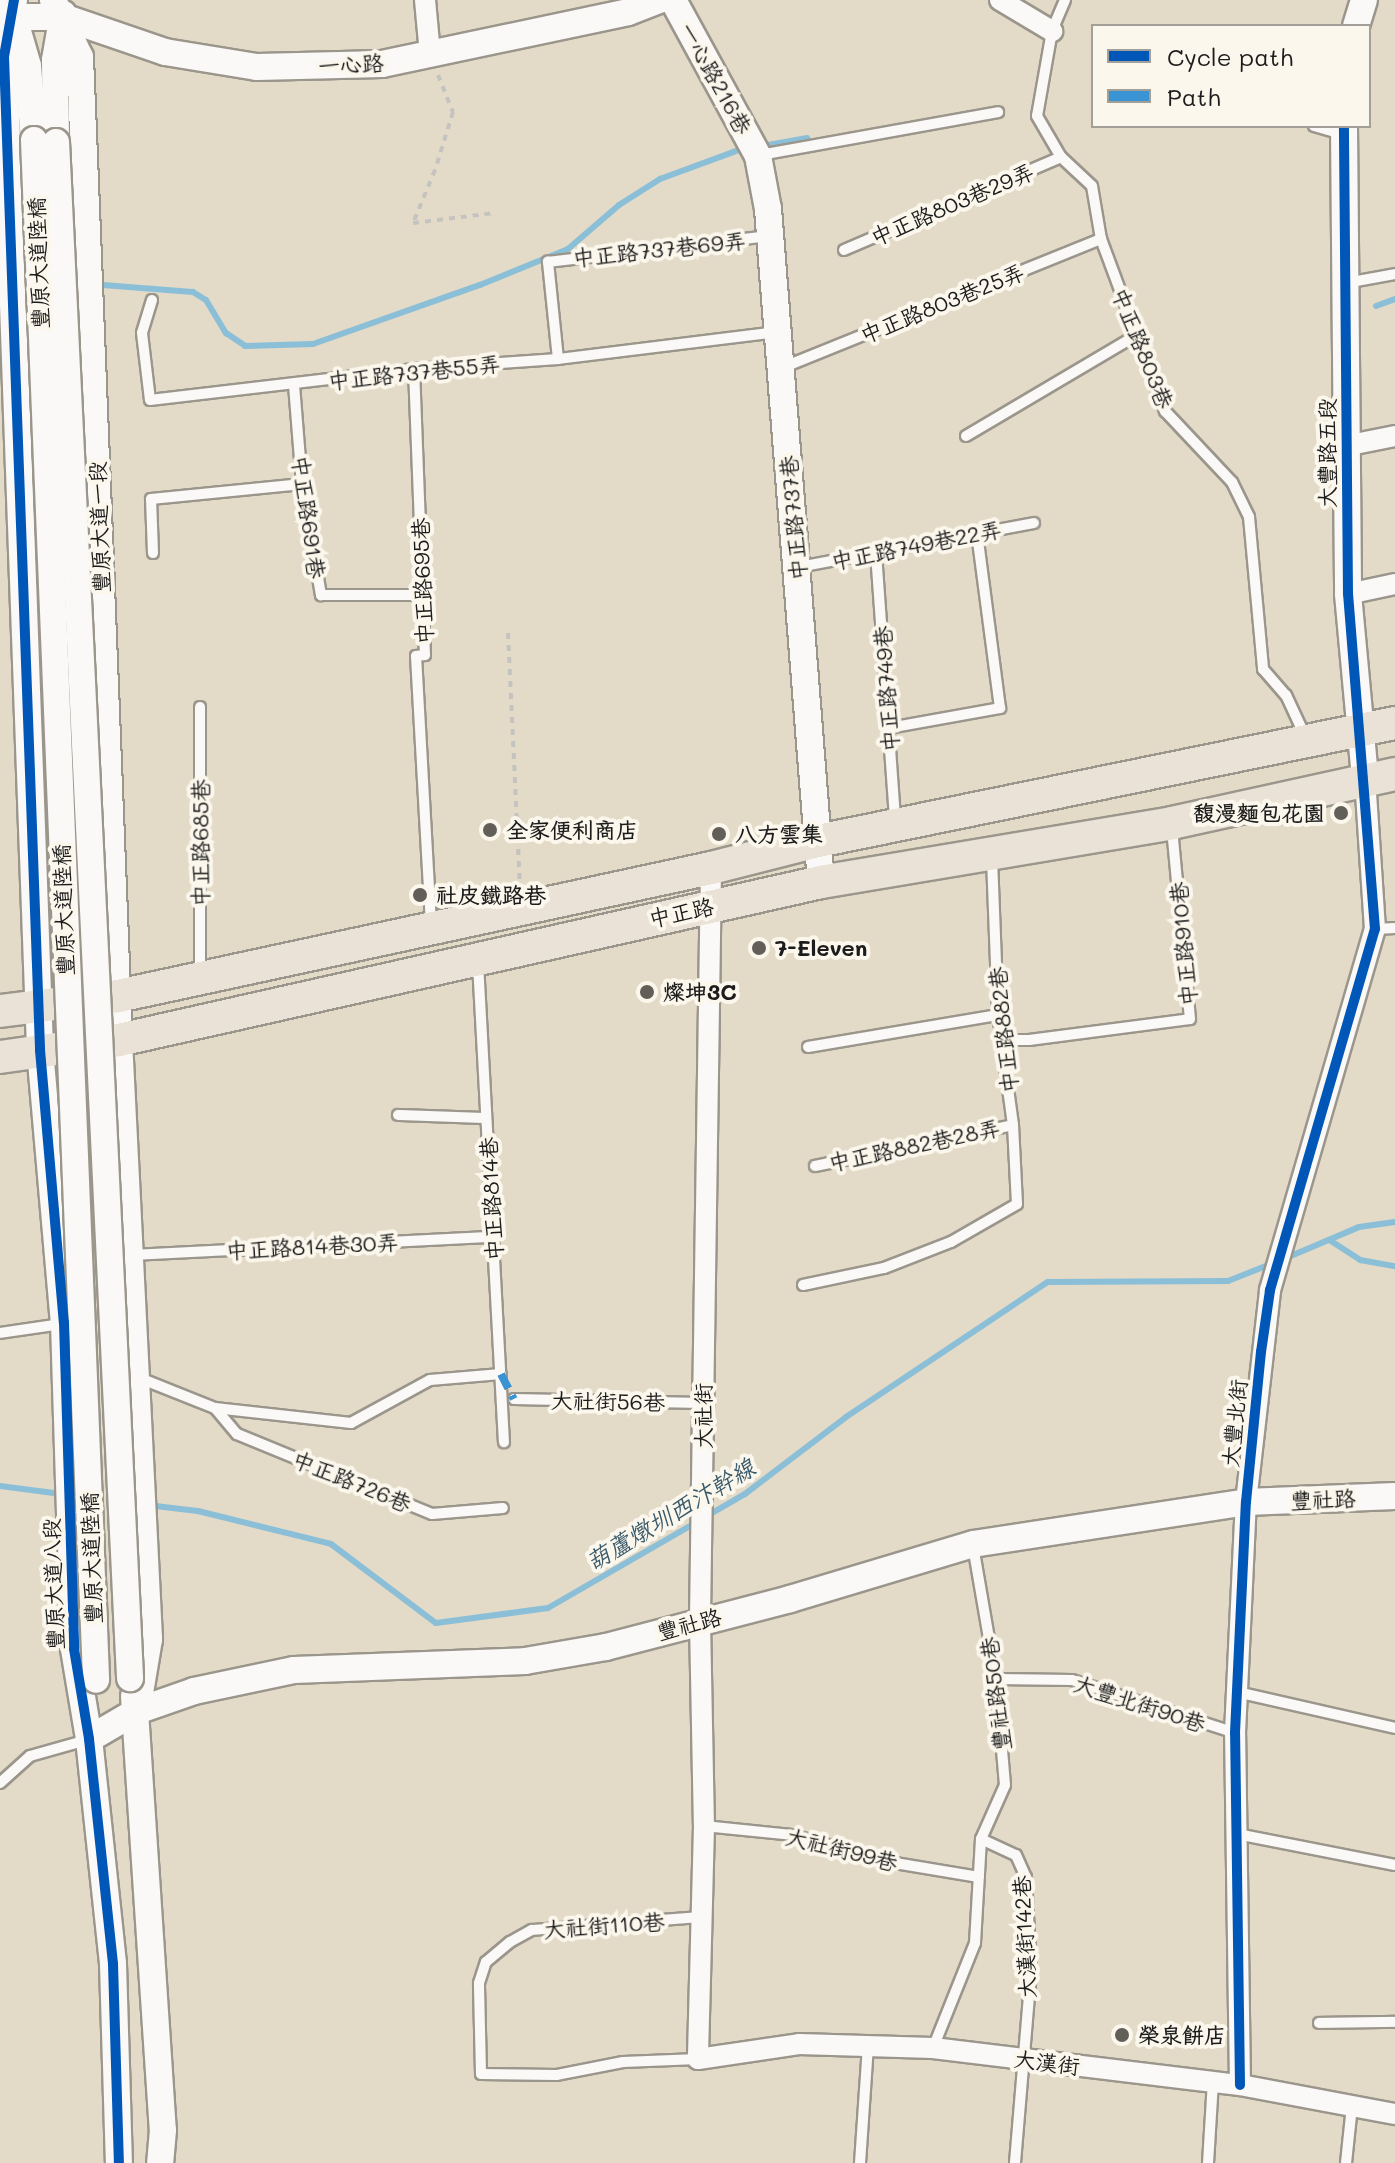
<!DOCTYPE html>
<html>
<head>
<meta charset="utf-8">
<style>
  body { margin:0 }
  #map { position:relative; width:1395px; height:2163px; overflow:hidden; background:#e3dac8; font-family:Mali,"LXGW WenKai TC",sans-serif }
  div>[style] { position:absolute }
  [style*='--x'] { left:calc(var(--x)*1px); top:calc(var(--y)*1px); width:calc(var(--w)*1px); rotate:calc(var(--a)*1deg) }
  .stream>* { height:6px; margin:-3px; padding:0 3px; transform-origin:3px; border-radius:3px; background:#8bbfd8 }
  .path>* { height:4px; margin-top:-2px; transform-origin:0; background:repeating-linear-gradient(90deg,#c5c3bf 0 6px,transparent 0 12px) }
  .roads { filter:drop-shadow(2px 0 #9b968c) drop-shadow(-2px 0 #9b968c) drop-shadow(0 2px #9b968c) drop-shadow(0 -2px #9b968c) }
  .service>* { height:10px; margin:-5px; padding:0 5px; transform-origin:5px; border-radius:5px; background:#fbf9f7 }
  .minor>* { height:20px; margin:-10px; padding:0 10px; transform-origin:10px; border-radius:10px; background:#fbf9f7 }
  .tertiary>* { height:26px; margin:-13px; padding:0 13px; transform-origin:13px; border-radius:13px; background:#fbf9f7 }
  .primary>* { height:32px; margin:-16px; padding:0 16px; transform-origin:16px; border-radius:16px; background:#eae2d6 }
  .bridges { filter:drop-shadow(2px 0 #9b968c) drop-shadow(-2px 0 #9b968c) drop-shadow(0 2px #9b968c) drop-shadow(0 -2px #9b968c) }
  .tertiary-bridge>* { height:26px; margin:-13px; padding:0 13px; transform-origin:13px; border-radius:13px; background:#fbf9f7 }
  .quiet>* { height:8px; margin-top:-4px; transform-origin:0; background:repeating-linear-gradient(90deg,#3a94d4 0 16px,transparent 0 24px) }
  .cycleway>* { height:10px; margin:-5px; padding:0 5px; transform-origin:5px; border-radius:5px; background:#0057b8 }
  .dots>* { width:22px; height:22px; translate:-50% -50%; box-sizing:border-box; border:4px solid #fbf7ec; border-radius:50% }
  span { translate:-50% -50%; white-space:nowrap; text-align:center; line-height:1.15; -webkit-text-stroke:8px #fbf7ec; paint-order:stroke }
  .street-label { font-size:22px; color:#1c1c1c }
  .poi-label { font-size:22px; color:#1c1c1c; font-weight:700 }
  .right { translate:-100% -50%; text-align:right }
  .left { translate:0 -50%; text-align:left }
  .water-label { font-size:24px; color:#39596a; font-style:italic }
  .legend { position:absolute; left:1091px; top:24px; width:280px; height:104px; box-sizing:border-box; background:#fbf7ec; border:2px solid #a29f99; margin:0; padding:10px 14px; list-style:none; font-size:24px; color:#1c1c1c }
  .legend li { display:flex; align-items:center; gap:16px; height:40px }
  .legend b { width:40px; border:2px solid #a29f99 }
</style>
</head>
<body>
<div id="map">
  <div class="stream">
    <i style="--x:762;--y:146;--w:46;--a:-10.1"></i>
    <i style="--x:103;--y:285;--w:90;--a:4.4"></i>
    <i style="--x:193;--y:292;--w:15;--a:32"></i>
    <i style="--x:206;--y:300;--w:39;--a:59"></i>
    <i style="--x:226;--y:333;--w:23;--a:34"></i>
    <i style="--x:245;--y:346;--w:68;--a:-1.7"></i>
    <i style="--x:313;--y:344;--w:177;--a:-19.5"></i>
    <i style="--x:480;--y:285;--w:95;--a:-22.2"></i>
    <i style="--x:568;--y:249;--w:67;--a:-40.8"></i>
    <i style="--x:619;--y:205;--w:49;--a:-32.4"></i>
    <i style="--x:660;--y:179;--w:93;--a:-20.2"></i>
    <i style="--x:1376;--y:306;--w:20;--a:-20"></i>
    <i style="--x:1331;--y:1241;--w:35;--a:33"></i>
    <i style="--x:1360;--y:1260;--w:36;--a:10"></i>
    <i style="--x:1286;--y:1258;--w:79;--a:-23"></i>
    <i style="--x:1359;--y:1227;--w:36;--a:-8"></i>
    <i style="--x:0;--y:1486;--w:62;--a:7.5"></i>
    <i style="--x:147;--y:1505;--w:51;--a:6.7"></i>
    <i style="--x:198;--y:1511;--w:137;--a:13.9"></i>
    <i style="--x:331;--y:1544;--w:131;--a:37"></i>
    <i style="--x:436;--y:1623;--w:113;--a:-7.6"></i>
    <i style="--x:548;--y:1608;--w:172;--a:-30"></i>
    <i style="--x:707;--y:1516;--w:44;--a:-30.1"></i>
    <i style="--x:745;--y:1494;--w:127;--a:-37.3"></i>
    <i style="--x:846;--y:1417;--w:243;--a:-33.8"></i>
    <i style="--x:1048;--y:1282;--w:180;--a:-0.3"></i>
    <i style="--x:1228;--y:1281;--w:46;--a:-21.6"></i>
  </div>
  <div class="path">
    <i style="--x:438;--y:75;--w:40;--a:68"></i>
    <i style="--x:453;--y:112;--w:61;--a:107.2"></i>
    <i style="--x:435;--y:170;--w:57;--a:112.5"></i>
    <i style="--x:413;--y:223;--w:83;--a:-7"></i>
    <i style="--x:508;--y:633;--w:250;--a:87.3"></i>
  </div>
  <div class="roads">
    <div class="service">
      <i style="--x:1065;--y:0;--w:34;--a:113"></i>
      <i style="--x:1052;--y:31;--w:86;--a:100"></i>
      <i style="--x:1037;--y:116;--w:48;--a:59.7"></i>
      <i style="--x:1061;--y:157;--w:42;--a:43.1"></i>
      <i style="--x:1092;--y:186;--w:54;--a:80.4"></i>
      <i style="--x:1101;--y:239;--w:184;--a:69.6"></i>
      <i style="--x:1165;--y:411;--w:98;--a:46.7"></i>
      <i style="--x:1232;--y:482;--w:39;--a:64"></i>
      <i style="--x:1249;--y:517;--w:153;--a:84.7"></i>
      <i style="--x:1263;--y:669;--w:35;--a:49"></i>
      <i style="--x:1286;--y:695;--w:45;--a:65.1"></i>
      <i style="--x:1314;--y:126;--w:29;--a:16"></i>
      <i style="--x:760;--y:155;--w:242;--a:-10.2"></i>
      <i style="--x:844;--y:250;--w:236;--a:-23.2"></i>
      <i style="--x:1346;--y:283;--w:50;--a:-10.4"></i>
      <i style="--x:152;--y:300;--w:34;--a:107"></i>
      <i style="--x:142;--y:333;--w:67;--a:83.2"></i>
      <i style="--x:150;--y:400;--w:266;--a:-6.7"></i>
      <i style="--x:414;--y:369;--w:144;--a:-4"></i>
      <i style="--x:558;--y:359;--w:222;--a:-7"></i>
      <i style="--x:558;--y:359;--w:98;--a:-95.9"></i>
      <i style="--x:548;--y:262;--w:224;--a:-6.7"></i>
      <i style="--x:784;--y:367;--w:342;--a:-22"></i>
      <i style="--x:414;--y:369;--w:286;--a:87.8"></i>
      <i style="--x:425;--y:655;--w:9;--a:174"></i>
      <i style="--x:416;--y:656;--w:267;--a:86.8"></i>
      <i style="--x:294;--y:385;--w:99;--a:85.4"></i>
      <i style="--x:302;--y:484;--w:113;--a:80.3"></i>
      <i style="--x:321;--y:595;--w:102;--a:0"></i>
      <i style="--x:966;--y:436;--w:196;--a:-30.6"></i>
      <i style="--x:153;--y:553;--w:54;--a:-92.1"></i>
      <i style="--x:151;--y:499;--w:152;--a:-5.7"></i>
      <i style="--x:876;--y:553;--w:267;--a:85.9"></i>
      <i style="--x:799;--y:567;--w:239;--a:-10.6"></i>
      <i style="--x:200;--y:707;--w:265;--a:90"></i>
      <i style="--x:889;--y:728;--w:113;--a:-10.2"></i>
      <i style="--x:1000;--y:708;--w:176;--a:-97.5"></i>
      <i style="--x:1375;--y:929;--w:20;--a:-3"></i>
      <i style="--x:478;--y:963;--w:480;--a:86.9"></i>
      <i style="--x:1001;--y:1040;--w:28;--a:0"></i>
      <i style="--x:1029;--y:1040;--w:162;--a:-7.4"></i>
      <i style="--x:1190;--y:1019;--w:191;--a:-95.4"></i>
      <i style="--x:808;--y:1047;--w:193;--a:-9.6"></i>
      <i style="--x:398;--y:1115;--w:88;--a:2"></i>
      <i style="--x:815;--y:1166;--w:202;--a:-11.7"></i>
      <i style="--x:132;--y:1255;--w:361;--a:-2.9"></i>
      <i style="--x:803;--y:1285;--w:83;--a:-11.9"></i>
      <i style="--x:884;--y:1268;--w:72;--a:-21.2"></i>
      <i style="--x:951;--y:1242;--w:76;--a:-29.9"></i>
      <i style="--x:1017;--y:1204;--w:79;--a:-92.9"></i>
      <i style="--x:1013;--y:1125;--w:111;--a:-97.8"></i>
      <i style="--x:998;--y:1015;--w:157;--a:-92.2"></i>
      <i style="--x:0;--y:1333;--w:62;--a:-8.4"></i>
      <i style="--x:137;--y:1377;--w:84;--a:21.7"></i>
      <i style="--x:215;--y:1408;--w:137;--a:6.3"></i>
      <i style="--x:351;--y:1423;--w:90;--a:-28.6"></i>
      <i style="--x:430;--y:1380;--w:71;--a:-4.8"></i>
      <i style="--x:514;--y:1399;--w:189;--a:1.2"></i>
      <i style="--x:215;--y:1408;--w:34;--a:50"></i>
      <i style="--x:237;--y:1434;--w:211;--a:22.3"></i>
      <i style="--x:432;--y:1514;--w:71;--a:-4.8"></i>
      <i style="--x:996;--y:1679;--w:76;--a:0.8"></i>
      <i style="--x:1072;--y:1680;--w:171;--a:18"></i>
      <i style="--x:1237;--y:1692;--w:162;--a:12.8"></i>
      <i style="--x:0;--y:1783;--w:40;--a:-42"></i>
      <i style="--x:30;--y:1756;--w:59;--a:-15.7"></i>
      <i style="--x:704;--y:1826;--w:88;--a:5.8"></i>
      <i style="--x:792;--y:1835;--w:107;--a:15.2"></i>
      <i style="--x:895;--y:1863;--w:85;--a:9.5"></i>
      <i style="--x:1237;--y:1834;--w:161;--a:11.1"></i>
      <i style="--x:981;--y:1839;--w:38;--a:25"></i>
      <i style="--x:1016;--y:1855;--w:24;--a:66"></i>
      <i style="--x:1026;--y:1877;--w:95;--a:87"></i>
      <i style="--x:1031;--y:1972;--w:192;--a:94.8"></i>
      <i style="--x:1319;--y:2023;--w:76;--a:-0.8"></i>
      <i style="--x:933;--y:2048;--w:113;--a:-68.2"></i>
      <i style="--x:975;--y:1943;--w:104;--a:-86.7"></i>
      <i style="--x:981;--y:1839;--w:59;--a:-66"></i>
      <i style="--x:1005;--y:1785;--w:106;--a:-94.9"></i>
      <i style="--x:996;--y:1679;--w:135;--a:-99.8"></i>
      <i style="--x:698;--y:2059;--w:75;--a:177.7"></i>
      <i style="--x:623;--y:2062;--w:67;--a:168.9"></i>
      <i style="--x:557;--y:2075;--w:76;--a:-179.2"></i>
      <i style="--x:481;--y:2074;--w:91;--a:-91.3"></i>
      <i style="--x:479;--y:1983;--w:22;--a:-72"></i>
      <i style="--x:486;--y:1962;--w:31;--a:-40"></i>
      <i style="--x:510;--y:1942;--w:25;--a:-29"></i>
      <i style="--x:532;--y:1930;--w:170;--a:-4.4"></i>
      <i style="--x:860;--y:2163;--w:117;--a:-86.1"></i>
      <i style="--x:1208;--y:2163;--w:81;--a:-86.5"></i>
      <i style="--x:1346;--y:2163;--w:57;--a:-84"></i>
    </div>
    <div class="minor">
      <i style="--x:425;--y:0;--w:54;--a:84.7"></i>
      <i style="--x:1000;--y:0;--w:61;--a:30.8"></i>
      <i style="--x:1345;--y:446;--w:51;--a:-11.3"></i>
      <i style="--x:1348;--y:594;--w:48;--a:-12"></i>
      <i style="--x:711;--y:868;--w:753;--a:90.84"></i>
      <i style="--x:700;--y:1621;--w:205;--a:88.9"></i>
      <i style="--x:704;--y:1826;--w:233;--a:91.5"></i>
      <i style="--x:698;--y:2059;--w:102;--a:-8.4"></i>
      <i style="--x:799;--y:2044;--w:134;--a:1.7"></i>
      <i style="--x:933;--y:2048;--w:309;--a:6.9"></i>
      <i style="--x:1240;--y:2085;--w:158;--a:10.6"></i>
      <i style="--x:1240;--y:2085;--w:352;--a:-90.8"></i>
      <i style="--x:1235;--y:1733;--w:231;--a:-87.3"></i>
      <i style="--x:1246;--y:1502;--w:213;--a:-83.5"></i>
      <i style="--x:1270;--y:1290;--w:376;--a:-73.8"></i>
      <i style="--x:1375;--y:929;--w:150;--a:-93.8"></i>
    </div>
    <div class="tertiary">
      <i style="--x:14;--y:0;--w:58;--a:100"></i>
      <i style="--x:4;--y:57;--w:994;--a:87.92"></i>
      <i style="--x:40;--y:1050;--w:274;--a:85"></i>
      <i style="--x:64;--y:1323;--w:326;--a:88.2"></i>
      <i style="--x:74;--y:1649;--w:91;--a:80.5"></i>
      <i style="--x:89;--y:1739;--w:226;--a:83.9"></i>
      <i style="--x:113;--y:1964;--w:199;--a:88.3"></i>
      <i style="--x:53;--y:0;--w:63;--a:64.7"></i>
      <i style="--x:80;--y:57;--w:984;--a:87.73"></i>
      <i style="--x:119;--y:1040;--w:600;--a:87.13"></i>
      <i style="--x:149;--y:1639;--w:73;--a:99.5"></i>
      <i style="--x:673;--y:0;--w:178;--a:61.4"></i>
      <i style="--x:758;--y:156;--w:54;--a:79.3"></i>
      <i style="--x:768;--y:209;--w:675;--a:85.5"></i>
      <i style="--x:0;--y:12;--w:15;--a:20"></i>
      <i style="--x:14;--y:17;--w:49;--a:0"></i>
      <i style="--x:63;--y:17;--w:108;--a:18.9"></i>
      <i style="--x:165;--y:52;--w:93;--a:9.3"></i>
      <i style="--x:257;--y:67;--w:125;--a:-1.4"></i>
      <i style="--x:382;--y:64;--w:251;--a:-11.9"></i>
      <i style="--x:628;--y:12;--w:33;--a:-21"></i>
      <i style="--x:15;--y:21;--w:47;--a:73.9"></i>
      <i style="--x:28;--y:66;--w:74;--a:85.4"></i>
      <i style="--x:1356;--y:26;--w:27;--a:-73"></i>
      <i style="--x:1344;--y:126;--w:468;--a:89.5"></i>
      <i style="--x:1348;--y:594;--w:186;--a:84.7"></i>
      <i style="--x:56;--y:142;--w:82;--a:-90.7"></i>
      <i style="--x:55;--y:60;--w:47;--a:-80.1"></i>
      <i style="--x:134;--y:1696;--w:435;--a:86.2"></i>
      <i style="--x:163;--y:2130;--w:33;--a:95"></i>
      <i style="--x:89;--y:1739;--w:56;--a:-30.3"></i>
      <i style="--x:137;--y:1711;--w:60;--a:-19.3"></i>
      <i style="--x:194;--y:1691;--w:102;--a:-11.9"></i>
      <i style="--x:294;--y:1670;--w:231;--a:-2.2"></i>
      <i style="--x:525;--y:1661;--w:82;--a:-9.8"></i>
      <i style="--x:606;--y:1647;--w:190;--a:-14.6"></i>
      <i style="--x:790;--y:1599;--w:191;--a:-16.7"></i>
      <i style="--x:973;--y:1544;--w:276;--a:-8.7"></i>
      <i style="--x:1246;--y:1502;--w:149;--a:-2.3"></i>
    </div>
    <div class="primary">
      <i style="--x:0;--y:1011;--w:119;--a:-7.2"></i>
      <i style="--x:118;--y:996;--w:607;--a:-12.18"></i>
      <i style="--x:711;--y:868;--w:110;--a:-14.2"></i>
      <i style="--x:818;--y:841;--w:589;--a:-11.56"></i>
      <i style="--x:0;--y:1057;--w:120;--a:-8.1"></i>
      <i style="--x:119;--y:1040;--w:720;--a:-12.68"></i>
      <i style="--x:821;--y:882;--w:356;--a:-9.5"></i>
      <i style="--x:1172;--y:823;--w:228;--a:-12.4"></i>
    </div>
  </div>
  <div class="bridges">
    <div class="tertiary-bridge">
      <i style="--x:34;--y:140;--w:1541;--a:87.69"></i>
      <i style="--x:56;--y:142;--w:1538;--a:87.24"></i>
    </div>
  </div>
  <div class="quiet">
    <i style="--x:501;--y:1374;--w:28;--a:63"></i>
  </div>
  <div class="cycleway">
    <i style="--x:14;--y:0;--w:58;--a:100"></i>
    <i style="--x:4;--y:57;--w:994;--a:87.92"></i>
    <i style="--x:40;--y:1050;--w:274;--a:85"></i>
    <i style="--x:64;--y:1323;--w:326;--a:88.2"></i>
    <i style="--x:74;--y:1649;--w:91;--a:80.5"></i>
    <i style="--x:89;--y:1739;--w:226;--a:83.9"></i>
    <i style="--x:113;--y:1964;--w:199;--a:88.3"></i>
    <i style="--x:1240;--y:2085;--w:352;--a:-90.8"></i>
    <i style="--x:1235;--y:1733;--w:231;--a:-87.3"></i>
    <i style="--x:1246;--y:1502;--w:151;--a:-84.3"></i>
    <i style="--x:1261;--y:1352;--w:63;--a:-81.7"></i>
    <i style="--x:1270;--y:1290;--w:376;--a:-73.8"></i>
    <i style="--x:1375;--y:929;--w:336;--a:-94.6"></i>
    <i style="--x:1348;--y:594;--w:468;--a:-90.5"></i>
  </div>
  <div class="dots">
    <i style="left:1341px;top:813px;background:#625e58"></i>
    <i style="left:490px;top:830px;background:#625e58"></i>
    <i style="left:719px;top:834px;background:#625e58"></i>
    <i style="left:420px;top:895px;background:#625e58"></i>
    <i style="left:759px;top:948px;background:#625e58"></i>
    <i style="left:647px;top:992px;background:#625e58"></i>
    <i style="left:1122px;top:2035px;background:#625e58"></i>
  </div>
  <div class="street-label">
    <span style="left:351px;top:64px;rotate:-3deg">一心路</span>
    <span style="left:716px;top:78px;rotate:61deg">一心路216巷</span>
    <span style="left:952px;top:204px;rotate:-23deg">中正路803巷29弄</span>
    <span style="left:659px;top:249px;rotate:-6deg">中正路737巷69弄</span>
    <span style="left:38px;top:263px;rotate:-92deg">豐原大道陸橋</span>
    <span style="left:942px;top:303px;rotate:-22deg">中正路803巷25弄</span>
    <span style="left:1143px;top:348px;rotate:68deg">中正路803巷</span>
    <span style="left:414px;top:372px;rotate:-6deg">中正路737巷55弄</span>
    <span style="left:1327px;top:453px;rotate:-90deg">大豐路五段</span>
    <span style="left:309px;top:517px;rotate:82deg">中正路691巷</span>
    <span style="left:793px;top:518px;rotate:-95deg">中正路737巷</span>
    <span style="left:99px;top:527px;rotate:-92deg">豐原大道一段</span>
    <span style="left:916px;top:545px;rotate:-11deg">中正路749巷22弄</span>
    <span style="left:422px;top:581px;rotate:-92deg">中正路695巷</span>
    <span style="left:886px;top:689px;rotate:-94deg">中正路749巷</span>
    <span style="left:200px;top:843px;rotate:-90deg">中正路685巷</span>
    <span style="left:63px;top:910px;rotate:-92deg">豐原大道陸橋</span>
    <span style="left:681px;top:912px;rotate:-12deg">中正路</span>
    <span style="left:1183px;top:944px;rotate:-95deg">中正路910巷</span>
    <span style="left:1003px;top:1030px;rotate:-96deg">中正路882巷</span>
    <span style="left:914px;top:1145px;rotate:-12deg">中正路882巷28弄</span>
    <span style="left:491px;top:1199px;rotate:-93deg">中正路814巷</span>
    <span style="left:312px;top:1246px;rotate:-3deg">中正路814巷30弄</span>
    <span style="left:608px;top:1401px;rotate:1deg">大社街56巷</span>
    <span style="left:703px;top:1416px;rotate:-90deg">大社街</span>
    <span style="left:1234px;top:1423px;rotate:-84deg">大豐北街</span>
    <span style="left:352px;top:1481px;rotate:22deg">中正路726巷</span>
    <span style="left:1323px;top:1499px;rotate:-2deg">豐社路</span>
    <span style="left:91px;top:1558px;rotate:-92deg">豐原大道陸橋</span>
    <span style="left:53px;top:1584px;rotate:-92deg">豐原大道八段</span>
    <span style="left:689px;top:1624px;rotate:-15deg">豐社路</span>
    <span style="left:995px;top:1694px;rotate:-97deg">豐社路50巷</span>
    <span style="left:1140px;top:1703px;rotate:18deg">大豐北街90巷</span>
    <span style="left:842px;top:1849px;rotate:14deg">大社街99巷</span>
    <span style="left:604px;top:1925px;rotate:-4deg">大社街110巷</span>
    <span style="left:1024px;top:1937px;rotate:-93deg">大漢街142巷</span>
    <span style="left:1047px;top:2062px;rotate:7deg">大漢街</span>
  </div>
  <div class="poi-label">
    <span class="right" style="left:1325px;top:813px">馥漫麵包花園</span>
    <span class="left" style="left:506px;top:830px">全家便利商店</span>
    <span class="left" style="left:735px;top:834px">八方雲集</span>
    <span class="left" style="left:436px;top:895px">社皮鐵路巷</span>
    <span class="left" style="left:775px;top:948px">7-Eleven</span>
    <span class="left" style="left:663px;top:992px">燦坤3C</span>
    <span class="left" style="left:1138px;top:2035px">榮泉餅店</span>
  </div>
  <div class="water-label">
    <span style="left:670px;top:1514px;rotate:-31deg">葫蘆燉圳西汴幹線</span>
  </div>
  <ul class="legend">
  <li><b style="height:10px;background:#0057b8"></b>Cycle path</li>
  <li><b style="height:10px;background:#3a94d4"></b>Path</li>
  </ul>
</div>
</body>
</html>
